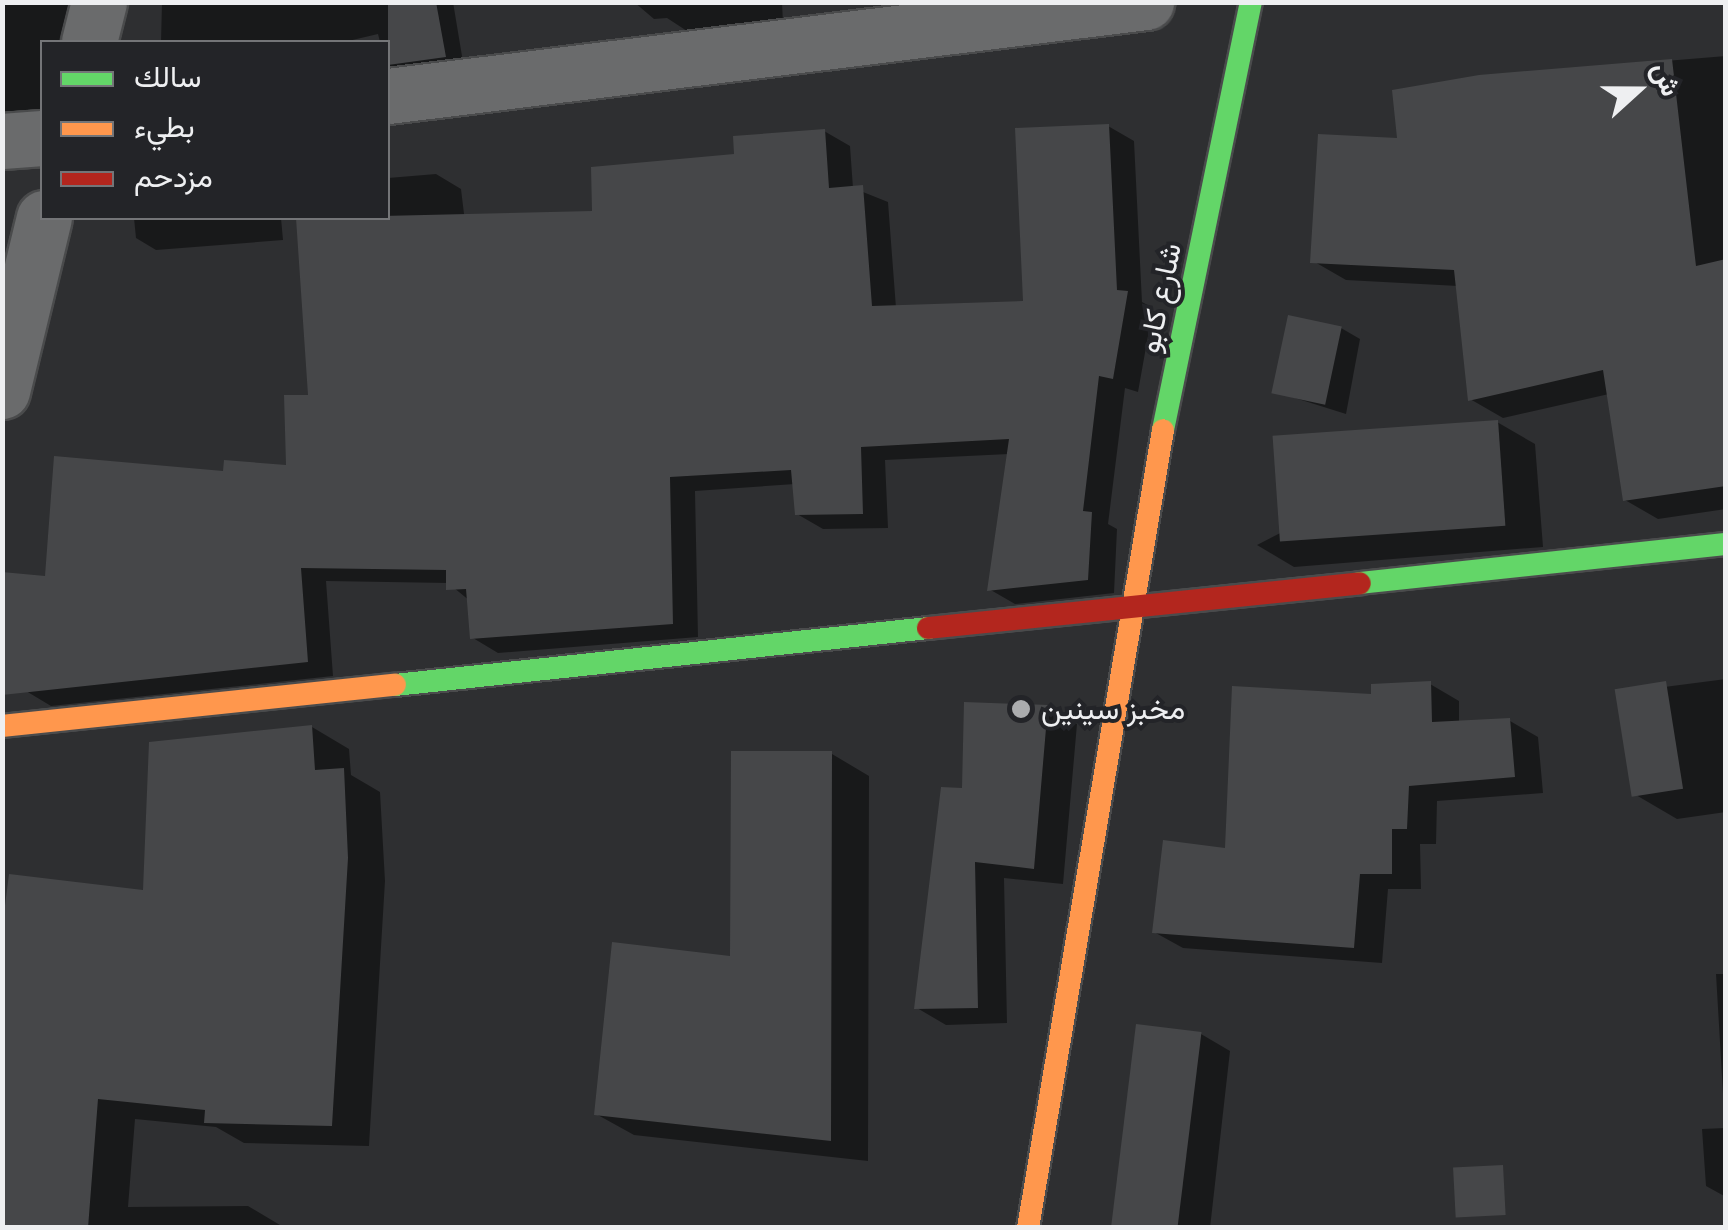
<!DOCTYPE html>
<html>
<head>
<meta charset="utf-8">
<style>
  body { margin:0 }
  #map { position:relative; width:1728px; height:1230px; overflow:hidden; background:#2e2f31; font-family:"Roboto Serif",Vazirmatn,serif }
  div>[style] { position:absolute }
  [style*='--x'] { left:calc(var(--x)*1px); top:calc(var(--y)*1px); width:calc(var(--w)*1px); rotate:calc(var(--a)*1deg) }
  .shadow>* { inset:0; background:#0007 }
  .building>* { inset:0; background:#464749; transform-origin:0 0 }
  .roads { filter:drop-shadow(2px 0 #4a4b4c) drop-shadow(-2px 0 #4a4b4c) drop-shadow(0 2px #4a4b4c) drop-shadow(0 -2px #4a4b4c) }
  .street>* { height:55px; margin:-27.5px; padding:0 27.5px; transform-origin:27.5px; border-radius:27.5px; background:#6a6b6c }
  .fast>* { height:22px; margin:-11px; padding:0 11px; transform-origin:11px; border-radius:11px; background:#63d668 }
  .slow>* { height:22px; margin:-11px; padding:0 11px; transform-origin:11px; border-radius:11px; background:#ff974d }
  .jam>* { height:22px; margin:-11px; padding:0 11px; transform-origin:11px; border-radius:11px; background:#b3261e }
  .dots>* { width:28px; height:28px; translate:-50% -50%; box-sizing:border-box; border:5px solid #232428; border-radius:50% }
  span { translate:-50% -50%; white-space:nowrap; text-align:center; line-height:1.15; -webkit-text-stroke:8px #232428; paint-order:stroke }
  .street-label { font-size:30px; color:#eeeff1 }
  .poi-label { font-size:30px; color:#eeeff1 }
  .left { translate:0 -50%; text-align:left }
  .frame { position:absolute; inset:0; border:5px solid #eeeff1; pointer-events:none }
  .legend { position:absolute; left:40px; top:40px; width:350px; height:180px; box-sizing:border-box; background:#232428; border:2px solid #747578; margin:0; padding:12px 18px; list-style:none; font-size:30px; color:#eeeff1 }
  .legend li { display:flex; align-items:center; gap:20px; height:50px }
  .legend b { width:50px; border:2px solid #747578 }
  .north { position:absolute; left:1588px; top:40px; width:100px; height:100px; -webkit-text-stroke:8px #232428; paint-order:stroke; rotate:69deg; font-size:28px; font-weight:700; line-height:40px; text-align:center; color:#eeeff1 }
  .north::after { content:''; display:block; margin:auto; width:35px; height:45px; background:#eeeff1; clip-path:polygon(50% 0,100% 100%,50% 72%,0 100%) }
</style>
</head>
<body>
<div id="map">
  <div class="shadow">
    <i style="clip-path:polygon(2px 2px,76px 2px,70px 42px,42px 42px,42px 124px,2px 116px)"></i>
    <i style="clip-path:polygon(162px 2px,453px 2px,464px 68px,403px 76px,388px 67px,388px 42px,380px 42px,378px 34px,344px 42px,161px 42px)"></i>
    <i style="clip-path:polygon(634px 2px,782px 2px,783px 23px,687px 31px,667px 18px,654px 19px)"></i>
    <i style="clip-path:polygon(1726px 56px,1726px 509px,1658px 519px,1625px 500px,1609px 394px,1503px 418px,1470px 399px,1458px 286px,1346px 280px,1313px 261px,1400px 141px,1556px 70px)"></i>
    <i style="clip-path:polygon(1108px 126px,1134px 141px,1142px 302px,1153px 308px,1138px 392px,1125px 388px,1108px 524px,1117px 529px,1114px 593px,1015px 604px,989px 589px,1009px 454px,885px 460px,888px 528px,823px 529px,797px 514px,795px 484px,695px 491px,698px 637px,498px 653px,473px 638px,470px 601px,448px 583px,326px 581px,333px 676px,51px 706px,26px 691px,47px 579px,226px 473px,289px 467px,310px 398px,298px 218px,388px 218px,388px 178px,436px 174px,461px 189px,465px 222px,595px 213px,737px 156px,824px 131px,850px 146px,853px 188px,888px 202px,896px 308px,1026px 303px)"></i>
    <i style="clip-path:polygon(134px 218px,281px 218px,283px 240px,156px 250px,136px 238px)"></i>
    <i style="clip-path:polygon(1341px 328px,1360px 339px,1346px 414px,1276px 392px)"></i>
    <i style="clip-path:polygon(1497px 422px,1535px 444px,1543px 547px,1294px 567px,1257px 545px)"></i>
    <i style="clip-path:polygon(1726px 679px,1726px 812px,1677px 819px,1636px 795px,1618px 693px)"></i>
    <i style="clip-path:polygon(1430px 684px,1459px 701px,1459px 723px,1510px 721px,1538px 737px,1543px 793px,1437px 801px,1436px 844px,1420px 844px,1421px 889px,1388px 889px,1382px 963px,1183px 948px,1154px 932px,1373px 697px)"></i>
    <i style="clip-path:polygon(1047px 707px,1077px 724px,1063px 884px,1004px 878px,1007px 1023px,946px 1025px,917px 1008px,964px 791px)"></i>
    <i style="clip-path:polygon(312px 727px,349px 749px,351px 775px,380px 792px,385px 881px,369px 1146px,244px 1143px,216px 1127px,135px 1119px,128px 1207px,248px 1206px,285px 1228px,2px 1228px,145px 893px)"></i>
    <i style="clip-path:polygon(832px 754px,869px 776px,868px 1161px,634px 1135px,596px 1114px,732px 959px)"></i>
    <i style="clip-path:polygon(1716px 974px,1726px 974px,1726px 1197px,1706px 1186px,1702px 1129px,1725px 1128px)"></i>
    <i style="clip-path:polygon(1201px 1034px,1230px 1051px,1210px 1228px,1115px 1228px)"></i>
    <i style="clip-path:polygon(857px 1226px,859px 1228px,784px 1228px)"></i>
  </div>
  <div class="building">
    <i style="clip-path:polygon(388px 2px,436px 2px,446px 57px,388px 65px)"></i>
    <i style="clip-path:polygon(1672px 59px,1696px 266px,1726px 259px,1726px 486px,1623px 501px,1603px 370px,1468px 401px,1454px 270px,1310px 263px,1318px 134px,1397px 138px,1392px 90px,1479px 75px)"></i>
    <i style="clip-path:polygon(1109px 124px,1117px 290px,1128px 291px,1113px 379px,1099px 376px,1083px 511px,1092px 512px,1088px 580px,987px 591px,1009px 439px,861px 447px,863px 514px,795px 515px,791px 470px,670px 477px,673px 624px,470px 639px,466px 589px,446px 590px,446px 570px,301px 568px,308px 662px,2px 695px,2px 572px,45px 576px,54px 456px,223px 471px,224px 460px,286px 465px,284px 395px,308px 395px,296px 218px,592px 211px,591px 167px,734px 154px,733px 136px,825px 129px,829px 188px,863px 185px,872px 306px,1023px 301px,1015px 128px)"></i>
    <i style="left:1288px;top:315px;width:55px;height:80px;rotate:12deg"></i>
    <i style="left:1498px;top:420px;width:106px;height:226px;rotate:86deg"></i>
    <i style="clip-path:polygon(1431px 681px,1432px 722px,1510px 718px,1515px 777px,1409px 786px,1407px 829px,1392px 829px,1392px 874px,1360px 874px,1354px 948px,1152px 933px,1163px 840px,1225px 848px,1232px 686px,1371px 694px,1371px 684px)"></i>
    <i style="left:1666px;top:681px;width:109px;height:52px;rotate:81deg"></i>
    <i style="clip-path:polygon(964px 702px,1048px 705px,1034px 869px,975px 862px,978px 1008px,914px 1009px,941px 787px,962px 788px)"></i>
    <i style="clip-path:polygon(312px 725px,315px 770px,344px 768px,348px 858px,332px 1126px,204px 1123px,205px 1110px,98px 1099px,88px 1228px,2px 1228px,2px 929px,9px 874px,143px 890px,149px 742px)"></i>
    <i style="clip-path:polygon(731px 751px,832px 751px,831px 1141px,594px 1115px,612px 942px,730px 956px)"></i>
    <i style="left:1136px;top:1024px;width:66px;height:205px;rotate:7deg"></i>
    <i style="left:1503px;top:1165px;width:50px;height:50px;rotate:87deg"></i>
  </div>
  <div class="roads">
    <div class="street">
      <i style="--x:89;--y:42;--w:41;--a:-76"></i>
      <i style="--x:388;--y:96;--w:764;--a:-7.07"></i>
      <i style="--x:2;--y:141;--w:40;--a:-4.3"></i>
      <i style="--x:2;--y:391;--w:178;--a:-76.4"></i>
    </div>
    <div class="fast">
      <i style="--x:1163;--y:430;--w:437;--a:-78.4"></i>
      <i style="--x:1360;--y:583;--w:368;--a:-6.1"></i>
      <i style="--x:395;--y:685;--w:536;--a:-6.1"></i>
    </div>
    <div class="slow">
      <i style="--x:2;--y:726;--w:395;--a:-6"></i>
      <i style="--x:1028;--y:1228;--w:809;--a:-80.4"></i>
    </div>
    <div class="jam">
      <i style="--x:928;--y:628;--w:434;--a:-5.9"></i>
    </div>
  </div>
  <div class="dots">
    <i style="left:1021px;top:709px;background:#abacae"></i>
  </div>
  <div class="street-label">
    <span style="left:1160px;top:298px;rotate:-78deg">شارع كابو</span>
  </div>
  <div class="poi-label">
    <span class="left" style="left:1041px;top:709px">مخبز سينين</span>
  </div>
  <div class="frame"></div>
  <ul class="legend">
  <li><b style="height:12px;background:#63d668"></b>سالك</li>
  <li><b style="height:12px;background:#ff974d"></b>بطيء</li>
  <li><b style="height:12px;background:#b3261e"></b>مزدحم</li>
  </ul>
  <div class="north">ش</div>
</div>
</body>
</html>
